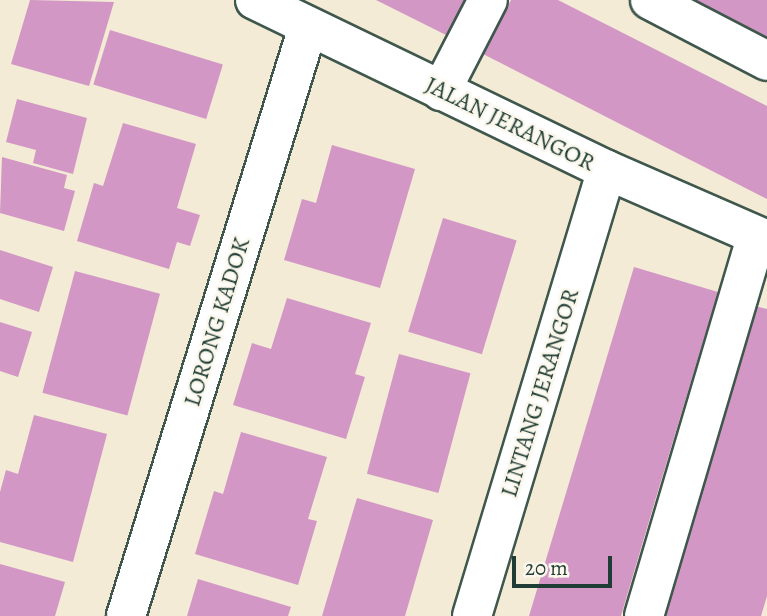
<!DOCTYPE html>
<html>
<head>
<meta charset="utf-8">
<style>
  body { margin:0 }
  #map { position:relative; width:767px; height:616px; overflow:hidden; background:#f3ebd5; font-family:Alegreya,serif }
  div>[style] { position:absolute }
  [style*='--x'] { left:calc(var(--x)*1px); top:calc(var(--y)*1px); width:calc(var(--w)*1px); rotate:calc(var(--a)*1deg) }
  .building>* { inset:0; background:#d297c5; transform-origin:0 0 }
  .roads { filter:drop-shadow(2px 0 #3f574c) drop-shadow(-2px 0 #3f574c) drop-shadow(0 2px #3f574c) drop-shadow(0 -2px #3f574c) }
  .minor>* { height:38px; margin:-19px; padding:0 19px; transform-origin:19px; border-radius:19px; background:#fff }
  span { translate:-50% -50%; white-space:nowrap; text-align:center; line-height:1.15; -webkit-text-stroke:5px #fbf7ec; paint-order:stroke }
  .street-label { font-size:24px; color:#1f3d34 }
  .scale { position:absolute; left:512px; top:556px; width:100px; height:32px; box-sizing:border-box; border:4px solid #1f3d34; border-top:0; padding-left:9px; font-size:21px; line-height:24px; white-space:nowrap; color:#1f3d34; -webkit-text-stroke:5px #fbf7ec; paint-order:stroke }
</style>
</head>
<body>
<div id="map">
  <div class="building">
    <i style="clip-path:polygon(30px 0,114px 2px,89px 86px,11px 64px)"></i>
    <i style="clip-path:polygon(376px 0,479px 0,458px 41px)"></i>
    <i style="clip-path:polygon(511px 0,558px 0,767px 106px,767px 199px,483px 54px)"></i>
    <i style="clip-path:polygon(671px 0,767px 0,767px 49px)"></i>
    <i style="left:110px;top:30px;width:118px;height:57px;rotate:17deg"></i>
    <i style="clip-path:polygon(17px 99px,87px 118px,73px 174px,33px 163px,36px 150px,6px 142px)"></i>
    <i style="clip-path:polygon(123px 123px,196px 144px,177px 208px,200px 215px,190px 246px,177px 242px,169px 269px,77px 241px,94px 183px,103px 186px)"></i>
    <i style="clip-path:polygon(332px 145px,415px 169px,380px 288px,284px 260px,302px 199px,316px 203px)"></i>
    <i style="clip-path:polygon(2px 157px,67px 175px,64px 188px,75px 191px,64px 231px,0 213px)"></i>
    <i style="left:443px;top:218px;width:77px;height:119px;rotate:17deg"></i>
    <i style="clip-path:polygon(0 250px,53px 267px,39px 312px,0 299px)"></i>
    <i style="clip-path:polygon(634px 267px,718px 292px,655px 501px,621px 616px,529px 616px)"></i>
    <i style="left:75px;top:271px;width:88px;height:126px;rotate:15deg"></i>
    <i style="clip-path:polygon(287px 298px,371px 323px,355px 374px,365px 377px,346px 439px,233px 405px,252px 343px,271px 349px)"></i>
    <i style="clip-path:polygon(755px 306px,767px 309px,767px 596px,761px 616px,661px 616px)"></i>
    <i style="clip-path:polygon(0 322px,32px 332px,18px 377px,0 371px)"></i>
    <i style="left:399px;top:354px;width:74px;height:124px;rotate:15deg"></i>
    <i style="clip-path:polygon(34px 415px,107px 434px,73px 562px,0 542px,0 492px,6px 470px,18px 474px)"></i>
    <i style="clip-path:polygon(241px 432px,327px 457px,308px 519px,317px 521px,298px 585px,195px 554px,214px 491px,223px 494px)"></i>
    <i style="clip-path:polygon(357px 498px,433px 520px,405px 616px,322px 616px)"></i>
    <i style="clip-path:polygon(0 564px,65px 582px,55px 616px,0 616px)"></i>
    <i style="clip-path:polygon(198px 579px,291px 607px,288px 616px,187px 616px)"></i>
  </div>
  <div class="roads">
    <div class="minor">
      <i style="--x:255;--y:0;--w:391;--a:25.8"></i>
      <i style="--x:607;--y:170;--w:175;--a:23.6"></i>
      <i style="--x:650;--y:0;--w:132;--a:27.5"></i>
      <i style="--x:441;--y:91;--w:102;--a:-62.7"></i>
      <i style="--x:126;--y:616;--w:616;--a:-72.83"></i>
      <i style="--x:472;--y:616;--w:466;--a:-73.2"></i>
      <i style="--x:644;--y:616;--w:395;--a:-73.5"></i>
    </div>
  </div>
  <div class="street-label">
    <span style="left:510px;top:124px;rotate:26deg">JALAN JERANGOR</span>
    <span style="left:217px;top:322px;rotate:-73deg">LORONG KADOK</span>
    <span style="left:540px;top:393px;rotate:-73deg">LINTANG JERANGOR</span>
  </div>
  <div class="scale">20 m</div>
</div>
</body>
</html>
